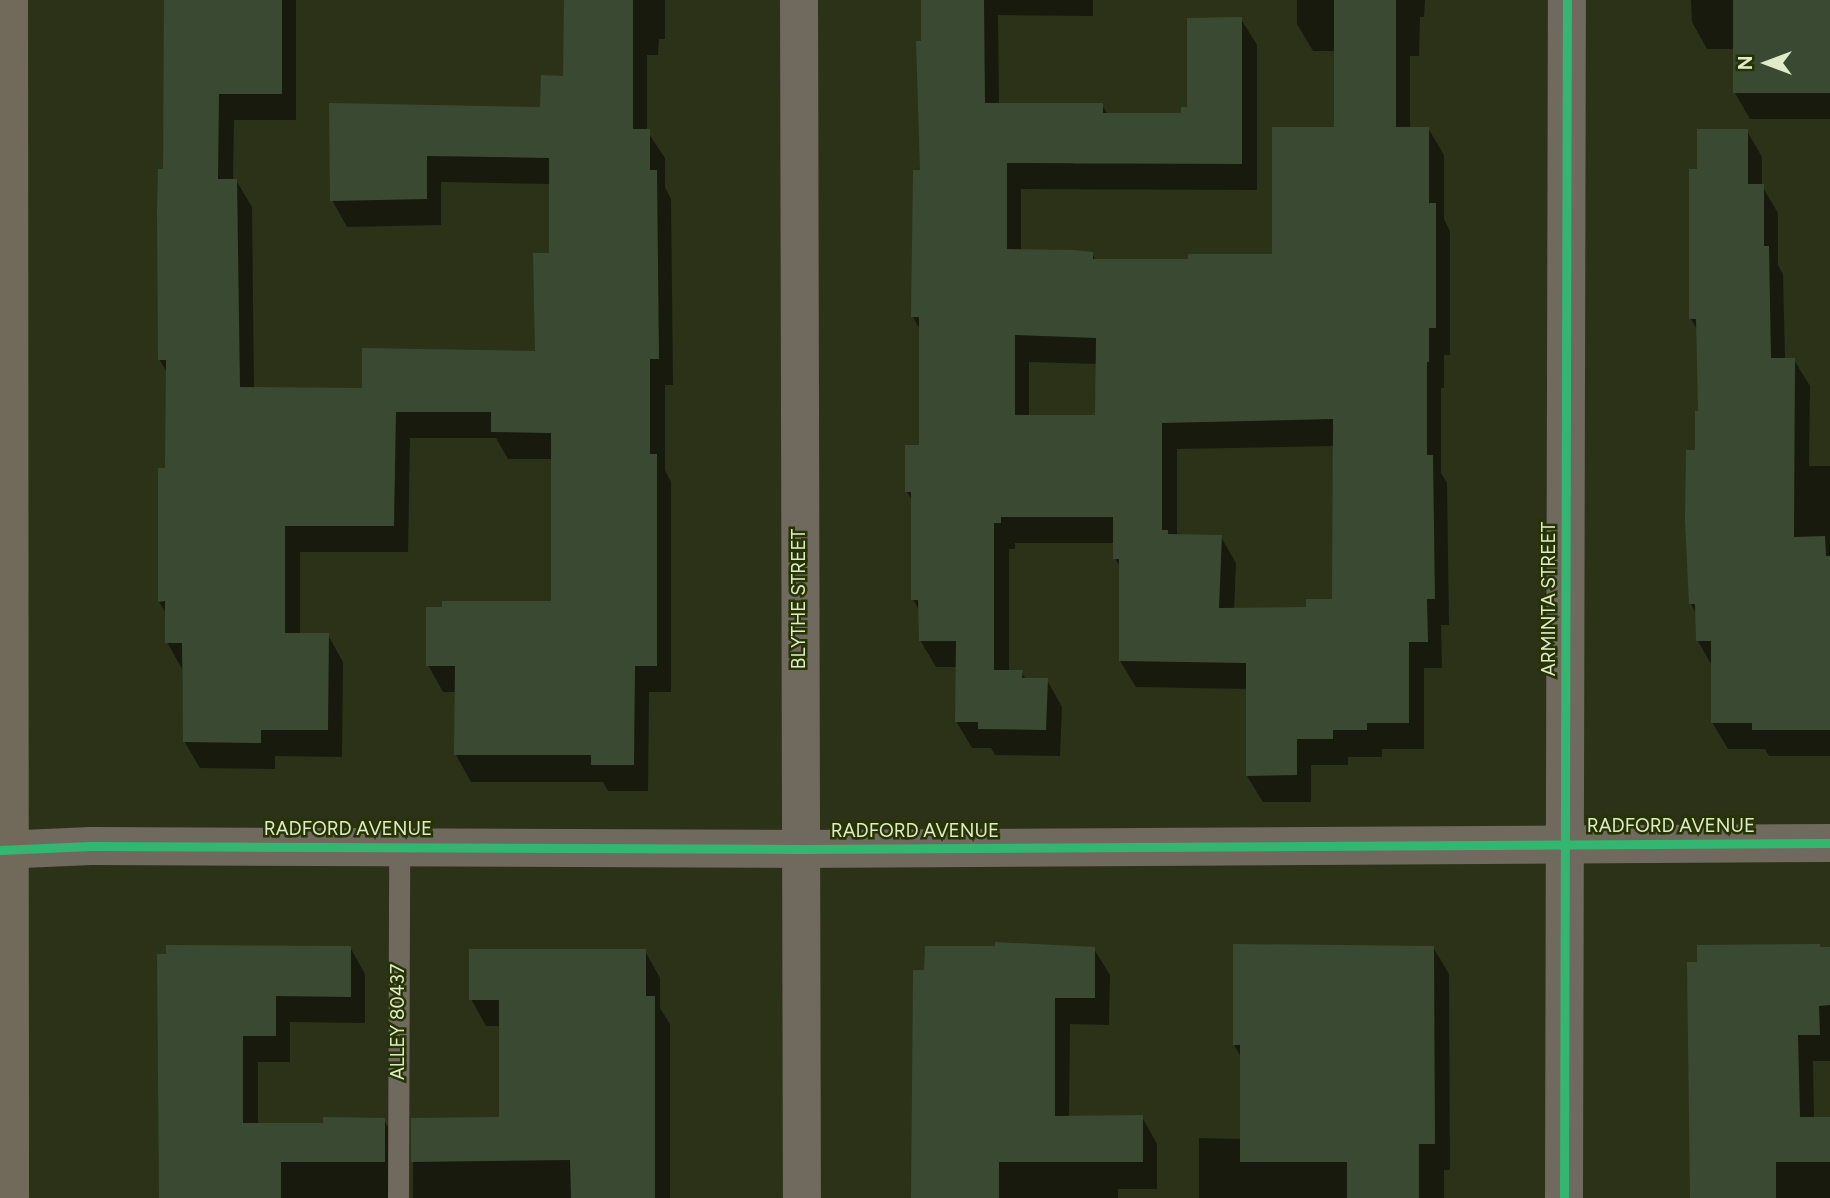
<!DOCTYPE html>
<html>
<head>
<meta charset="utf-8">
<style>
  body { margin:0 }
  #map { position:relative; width:1830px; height:1198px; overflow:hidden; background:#2b3218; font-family:Figtree,sans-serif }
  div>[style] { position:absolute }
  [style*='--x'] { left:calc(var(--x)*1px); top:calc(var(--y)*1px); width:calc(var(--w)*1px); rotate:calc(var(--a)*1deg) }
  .shadow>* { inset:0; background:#0007 }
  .building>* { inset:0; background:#3a4a32; transform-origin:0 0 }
  .lane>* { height:21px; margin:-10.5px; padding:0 10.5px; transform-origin:10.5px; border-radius:10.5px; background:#70695e }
  .street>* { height:38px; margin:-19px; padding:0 19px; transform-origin:19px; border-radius:19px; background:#70695e }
  .secondary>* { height:38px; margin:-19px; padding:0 19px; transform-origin:19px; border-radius:19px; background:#716a5a }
  .cycleway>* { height:9px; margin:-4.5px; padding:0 4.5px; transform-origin:4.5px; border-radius:4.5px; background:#33b770 }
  span { translate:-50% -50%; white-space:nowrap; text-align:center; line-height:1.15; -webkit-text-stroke:5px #263302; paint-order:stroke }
  .street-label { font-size:19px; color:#dfebca }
  .north { position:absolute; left:1732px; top:28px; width:70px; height:70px; -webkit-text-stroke:5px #263302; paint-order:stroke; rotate:270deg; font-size:19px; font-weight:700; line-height:28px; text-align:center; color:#dfebca }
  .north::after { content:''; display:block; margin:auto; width:24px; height:32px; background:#dfebca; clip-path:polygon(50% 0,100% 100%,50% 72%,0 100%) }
</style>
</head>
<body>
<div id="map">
  <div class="shadow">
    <i style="clip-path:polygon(167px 0,296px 0,296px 120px,234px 120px,233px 180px,236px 180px,252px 207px,254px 389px,364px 390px,537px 353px,551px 255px,551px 184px,441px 182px,441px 225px,347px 227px,332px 200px,331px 105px,542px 109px,565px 78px,567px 0,665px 0,665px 39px,659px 39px,658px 55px,647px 55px,647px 131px,665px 158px,665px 187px,671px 199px,673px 385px,665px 385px,665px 470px,671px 482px,671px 692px,649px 692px,648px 791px,608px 791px,603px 782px,471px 782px,456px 755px,456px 692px,443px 692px,428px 665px,553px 603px,552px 459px,508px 459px,496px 438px,410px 438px,408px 552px,300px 552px,300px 635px,328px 635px,343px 662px,342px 757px,275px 756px,275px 769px,200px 768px,184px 741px,182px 669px,167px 642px,167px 615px,159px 602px,167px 470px,168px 374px,159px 359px)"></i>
    <i style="clip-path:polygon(evenodd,923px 0,1093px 0,1093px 16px,998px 15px,999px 105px,1102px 105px,1108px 115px,1183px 115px,1241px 19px,1257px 45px,1257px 190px,1021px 189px,1021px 251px,1092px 254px,1096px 260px,1190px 261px,1274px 255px,1336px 128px,1336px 51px,1313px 51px,1297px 24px,1297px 0,1425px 0,1424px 17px,1420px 17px,1419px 56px,1410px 56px,1410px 128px,1428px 128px,1444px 155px,1444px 219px,1450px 231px,1450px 355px,1444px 355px,1444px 388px,1441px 388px,1441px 473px,1447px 483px,1449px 625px,1441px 625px,1442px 668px,1424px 668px,1424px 749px,1382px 749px,1382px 757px,1348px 757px,1348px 765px,1311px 765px,1311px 802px,1263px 802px,1247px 776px,1247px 689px,1136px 687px,1120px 661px,1120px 567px,1115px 558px,1115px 543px,1015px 543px,1015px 549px,1009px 549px,1009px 672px,1022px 672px,1026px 680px,1047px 680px,1062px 707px,1060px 756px,995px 755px,991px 748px,972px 748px,956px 721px,957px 667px,936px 667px,920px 640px,920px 612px,913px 599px,913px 502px,907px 492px,920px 447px,920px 330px,913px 317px,921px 172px,923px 0,1029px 362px,1097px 364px,1097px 416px,1029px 416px,1029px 362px,923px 0,1335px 446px,1334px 600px,1307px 609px,1234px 610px,1236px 563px,1221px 537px,1177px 536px,1177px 449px,1335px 446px)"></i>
    <i style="clip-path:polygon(1691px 0,1830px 0,1830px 119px,1750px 119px,1735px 93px,1735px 49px,1707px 49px,1692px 22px)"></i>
    <i style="clip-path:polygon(1747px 131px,1762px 157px,1762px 186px,1778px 213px,1778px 265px,1783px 274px,1785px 359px,1794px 360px,1810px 386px,1809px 466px,1830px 466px,1830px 756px,1769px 756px,1765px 749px,1728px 749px,1712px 722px,1712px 666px,1698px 641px,1697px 615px,1691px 604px,1700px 413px,1698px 331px,1691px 319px,1699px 170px)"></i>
    <i style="clip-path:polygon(350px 947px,365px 974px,365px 1023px,290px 1022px,290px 1062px,258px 1062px,258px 1125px,325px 1125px,384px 1120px,399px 1147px,399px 1198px,159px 1198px,159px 956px)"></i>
    <i style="clip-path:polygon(1433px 947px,1449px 974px,1450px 1170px,1444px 1170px,1444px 1198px,1199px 1198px,1199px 1138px,1241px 1139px,1241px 1057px,1234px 1045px)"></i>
    <i style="clip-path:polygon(1094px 949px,1110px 975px,1109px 1025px,1070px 1024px,1069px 1118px,1142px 1117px,1157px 1144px,1157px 1189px,1118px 1189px,1118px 1198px,913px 1198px,914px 972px)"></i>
    <i style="clip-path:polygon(1821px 949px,1830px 949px,1830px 1061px,1813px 1061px,1814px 1119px,1830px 1119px,1830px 1198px,1692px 1198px)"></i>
    <i style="clip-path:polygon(645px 951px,660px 978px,660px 1008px,670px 1024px,670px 1198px,413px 1198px,413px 1120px,501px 1118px,501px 1026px,486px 1026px,471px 999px)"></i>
  </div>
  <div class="building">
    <i style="clip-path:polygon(164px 0,282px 0,282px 94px,219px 94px,218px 179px,237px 179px,240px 387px,362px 388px,362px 348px,535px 351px,533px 253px,549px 253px,549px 158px,427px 156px,427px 199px,330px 201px,329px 103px,540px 107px,541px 75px,563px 76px,564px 0,633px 0,633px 129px,650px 129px,650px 170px,657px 170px,659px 359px,650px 359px,650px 454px,657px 454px,657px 666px,635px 666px,634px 765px,591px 765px,591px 755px,454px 755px,455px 666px,426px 666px,426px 607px,442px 607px,442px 601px,551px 601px,551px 433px,491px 432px,491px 412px,396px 412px,394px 526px,285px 526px,285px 633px,329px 633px,328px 730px,261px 730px,261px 743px,183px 742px,182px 643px,165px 643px,165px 601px,158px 602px,158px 468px,165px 468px,166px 360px,158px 360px,157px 210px,158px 169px,163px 169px)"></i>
    <i style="clip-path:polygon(evenodd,921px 0,984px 0,985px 103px,1103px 103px,1103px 113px,1181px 113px,1181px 107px,1187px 107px,1187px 18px,1242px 17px,1242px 164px,1007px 163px,1007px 249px,1074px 250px,1093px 252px,1093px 259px,1188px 259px,1188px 254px,1272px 254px,1272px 127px,1334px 127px,1334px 0,1396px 0,1396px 127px,1429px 127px,1429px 203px,1436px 203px,1436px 328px,1429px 328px,1429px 362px,1427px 362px,1427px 455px,1433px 455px,1435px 599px,1427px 599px,1428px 642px,1409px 642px,1409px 723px,1367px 723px,1367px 730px,1333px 730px,1333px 739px,1297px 739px,1297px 775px,1246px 776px,1246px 663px,1119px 661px,1119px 559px,1113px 559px,1113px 517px,1001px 517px,1001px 523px,994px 523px,994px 670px,1023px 670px,1022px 678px,1048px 678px,1046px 730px,978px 729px,978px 722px,955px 722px,956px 641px,919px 641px,918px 600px,911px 600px,911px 492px,905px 492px,905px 445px,919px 445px,919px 317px,911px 317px,913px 170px,920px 170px,916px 41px,921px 41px,921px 0,1015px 335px,1096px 338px,1095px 415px,1015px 415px,1015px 335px,921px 0,1333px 419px,1332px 599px,1306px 599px,1306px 607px,1219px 608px,1222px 535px,1168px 534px,1168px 530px,1162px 530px,1162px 423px,1333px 419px)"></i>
    <i style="left:1733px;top:0;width:97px;height:93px"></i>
    <i style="clip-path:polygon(1697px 129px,1748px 129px,1748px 184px,1764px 184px,1764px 246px,1769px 246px,1771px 358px,1795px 358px,1794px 537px,1825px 536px,1826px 556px,1830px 556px,1830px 730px,1752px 730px,1752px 723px,1711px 723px,1711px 641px,1696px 641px,1695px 604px,1689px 604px,1685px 520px,1686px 450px,1695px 450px,1695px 411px,1698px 411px,1696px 319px,1689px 319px,1689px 169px,1697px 169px)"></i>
    <i style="clip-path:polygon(995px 942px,1095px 947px,1095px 998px,1055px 998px,1055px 1116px,1143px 1115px,1143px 1162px,999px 1162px,999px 1198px,911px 1198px,913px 970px,924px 970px,925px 946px,995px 946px)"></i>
    <i style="clip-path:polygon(1233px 944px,1434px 946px,1435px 1144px,1419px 1144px,1419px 1198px,1347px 1198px,1347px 1162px,1240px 1162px,1240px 1045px,1233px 1045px)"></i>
    <i style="clip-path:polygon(1820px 944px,1820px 947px,1830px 947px,1830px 1005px,1819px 1006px,1820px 1035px,1798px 1035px,1800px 1117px,1830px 1117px,1830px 1162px,1776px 1162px,1776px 1198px,1690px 1198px,1687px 962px,1697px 962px,1697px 945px)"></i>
    <i style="clip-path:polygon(166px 945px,351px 946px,351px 997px,276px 996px,276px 1036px,243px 1036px,243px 1123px,323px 1123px,323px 1117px,385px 1118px,385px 1162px,281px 1162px,281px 1198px,159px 1198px,157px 954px,166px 954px)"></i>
    <i style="clip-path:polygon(469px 949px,646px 949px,646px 996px,655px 996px,655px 1198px,571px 1198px,570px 1160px,411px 1162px,411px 1118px,499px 1117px,499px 1000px,469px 1000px)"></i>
  </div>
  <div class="lane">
    <i style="--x:398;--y:1198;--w:352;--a:-89.8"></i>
  </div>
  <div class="street">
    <i style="--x:799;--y:0;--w:1198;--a:89.86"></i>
    <i style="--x:0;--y:850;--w:91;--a:-2.5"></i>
    <i style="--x:91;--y:846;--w:708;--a:0.24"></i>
    <i style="--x:799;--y:849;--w:1031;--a:-0.33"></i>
    <i style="--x:1564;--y:1198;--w:1198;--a:-89.86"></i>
  </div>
  <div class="secondary">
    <i style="--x:9;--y:0;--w:1198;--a:89.95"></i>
  </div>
  <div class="cycleway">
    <i style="--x:0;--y:850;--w:91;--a:-2.5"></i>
    <i style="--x:91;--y:846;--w:708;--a:0.24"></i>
    <i style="--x:799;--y:849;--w:1031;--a:-0.33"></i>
    <i style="--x:1564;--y:1198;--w:1198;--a:-89.86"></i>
  </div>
  <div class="street-label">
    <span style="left:799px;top:599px;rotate:-90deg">BLYTHE STREET</span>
    <span style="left:1549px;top:599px;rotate:-90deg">ARMINTA STREET</span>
    <span style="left:1671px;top:826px">RADFORD AVENUE</span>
    <span style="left:348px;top:829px">RADFORD AVENUE</span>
    <span style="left:915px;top:831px">RADFORD AVENUE</span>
    <span style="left:398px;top:1022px;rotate:-90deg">ALLEY 80437</span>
  </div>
  <div class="north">N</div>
</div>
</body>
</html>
